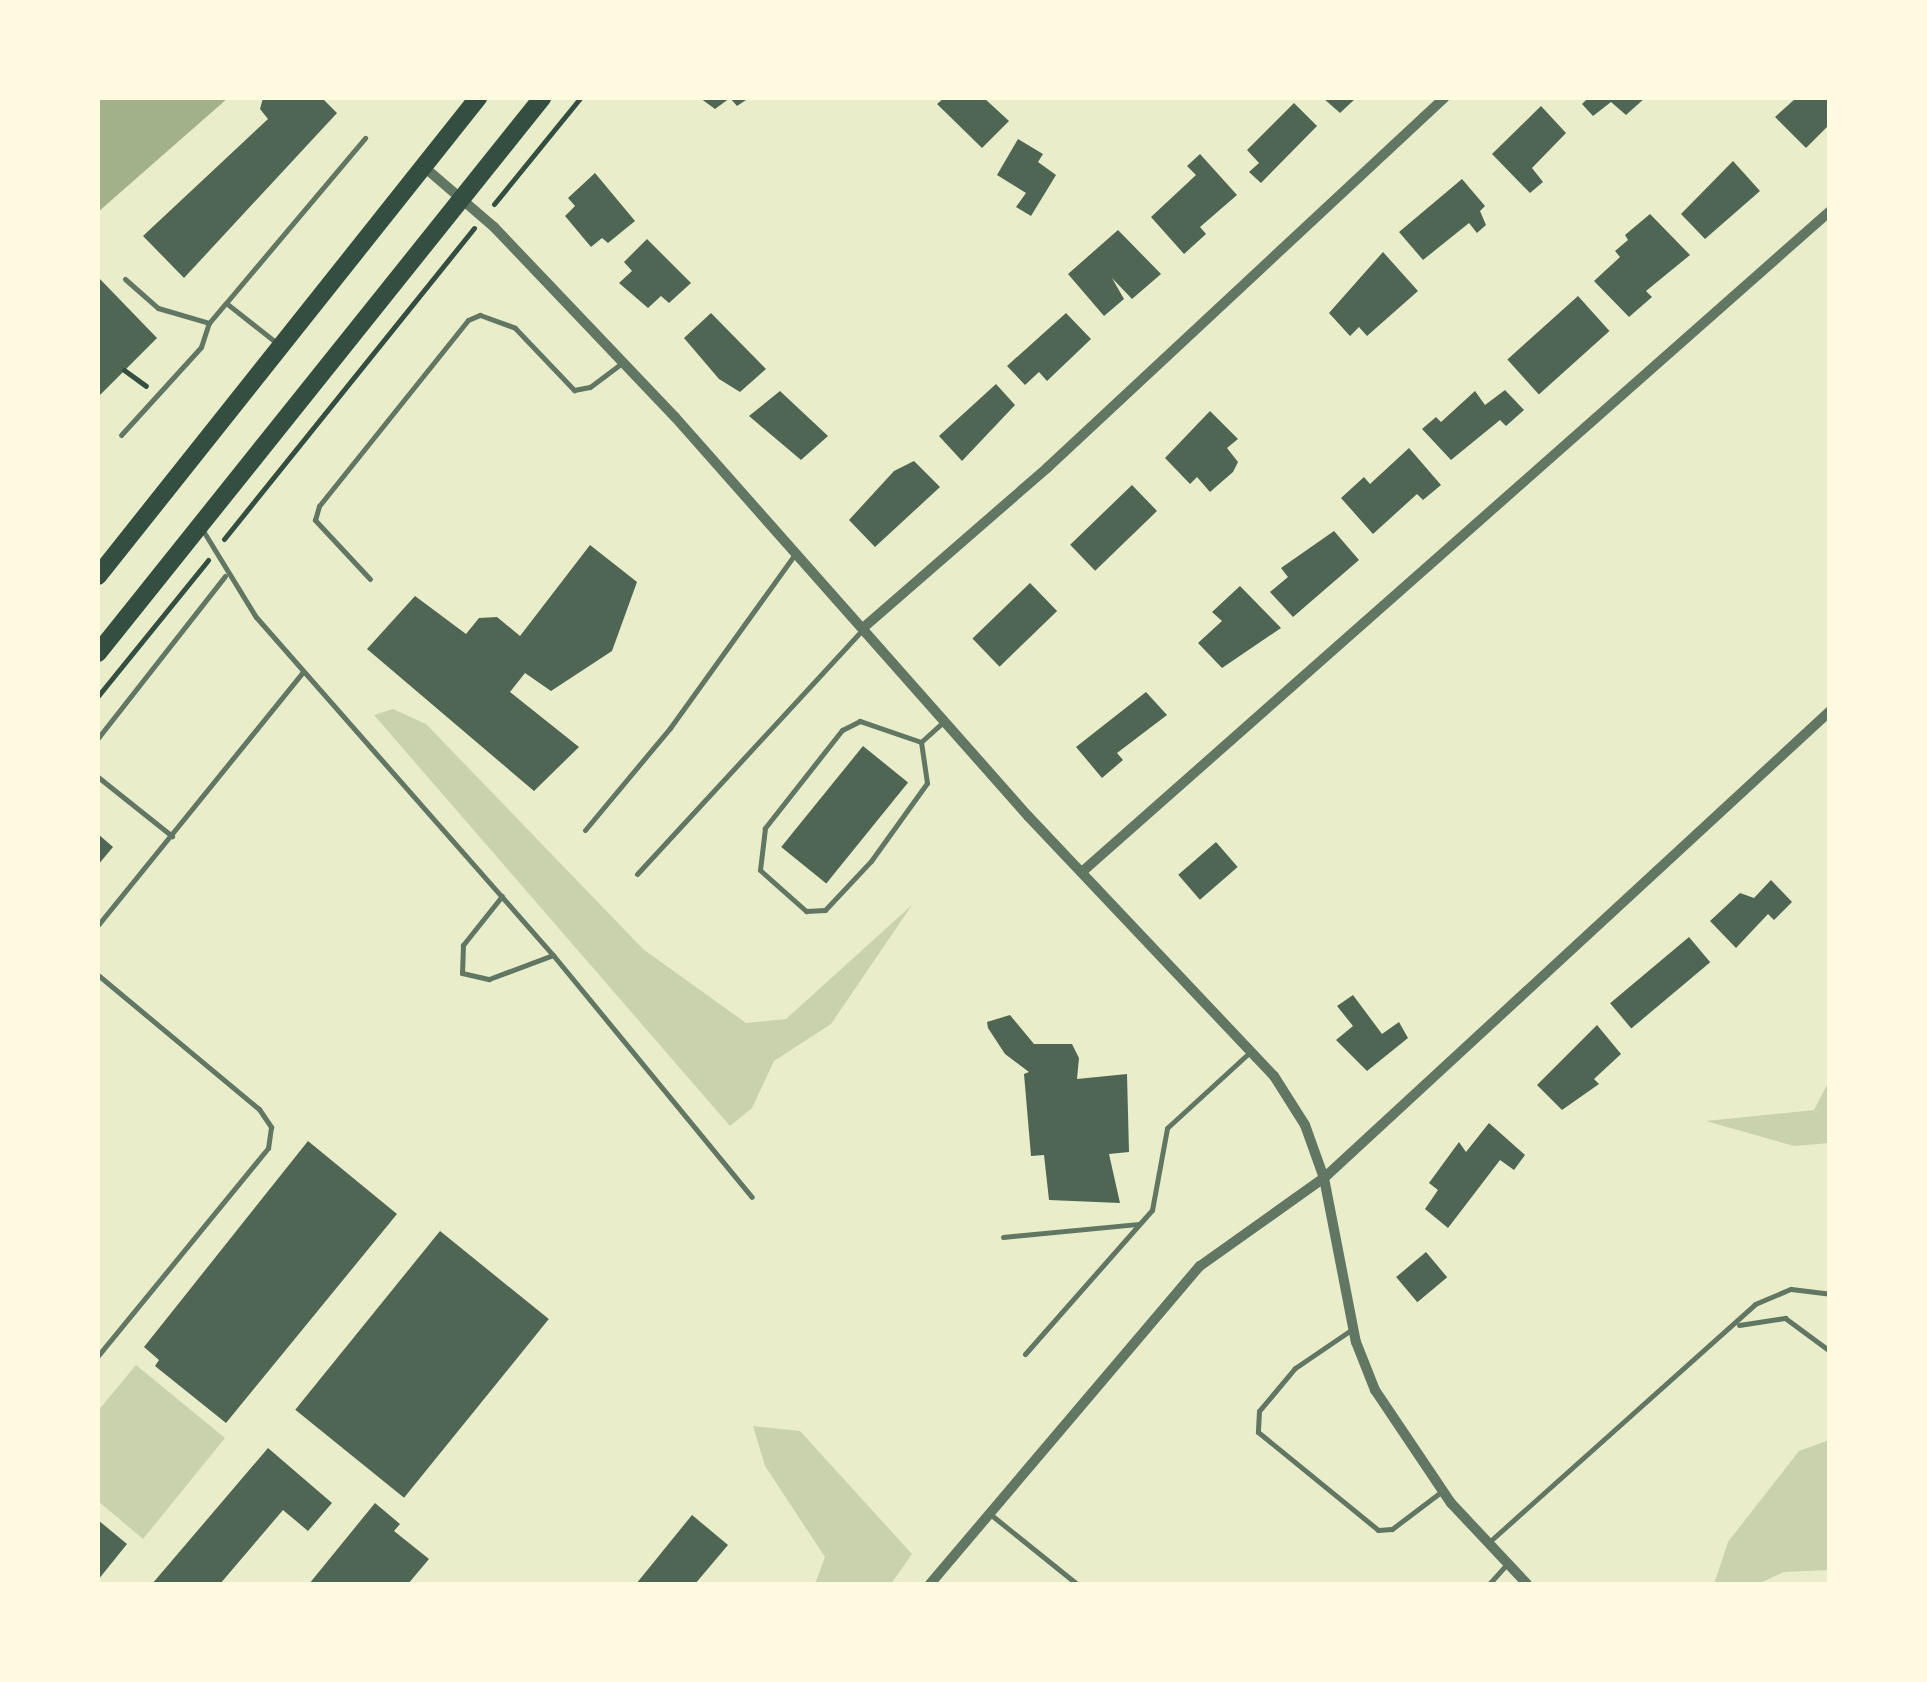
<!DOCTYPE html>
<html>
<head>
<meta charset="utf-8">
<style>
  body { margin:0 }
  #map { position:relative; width:1927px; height:1682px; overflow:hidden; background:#e9edc9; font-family:Lato,sans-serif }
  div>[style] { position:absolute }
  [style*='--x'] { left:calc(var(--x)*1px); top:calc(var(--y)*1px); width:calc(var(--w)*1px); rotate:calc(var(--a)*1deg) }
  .green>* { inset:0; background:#cad2ad }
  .water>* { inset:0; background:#a3b18a }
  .building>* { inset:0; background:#4f6655; transform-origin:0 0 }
  .path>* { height:5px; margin:-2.5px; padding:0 2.5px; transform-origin:2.5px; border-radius:2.5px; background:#344e41 }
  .service>* { height:5px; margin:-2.5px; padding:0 2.5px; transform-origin:2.5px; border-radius:2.5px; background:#617663 }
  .minor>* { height:10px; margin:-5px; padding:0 5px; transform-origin:5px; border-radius:5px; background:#617663 }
  .primary>* { height:18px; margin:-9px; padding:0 9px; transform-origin:9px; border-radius:9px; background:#344e41 }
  span { translate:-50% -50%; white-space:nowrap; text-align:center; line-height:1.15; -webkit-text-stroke:8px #fefae0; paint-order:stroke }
  .frame { position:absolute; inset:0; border:100px solid #fefae0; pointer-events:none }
</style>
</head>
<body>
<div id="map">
  <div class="green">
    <i style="clip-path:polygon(393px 709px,426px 724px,643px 949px,746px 1023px,786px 1019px,912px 905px,831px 1024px,774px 1061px,752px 1108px,730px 1126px,374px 715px)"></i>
    <i style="clip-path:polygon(1829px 1081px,1829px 1143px,1794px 1146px,1706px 1121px,1814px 1110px)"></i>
    <i style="clip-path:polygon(136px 1365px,225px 1438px,143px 1539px,98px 1501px,98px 1411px)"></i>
    <i style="clip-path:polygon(753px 1426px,800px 1431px,912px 1554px,891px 1584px,815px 1584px,825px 1557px,765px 1466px)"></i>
    <i style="clip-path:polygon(1829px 1440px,1829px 1570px,1784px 1572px,1758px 1584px,1714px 1584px,1728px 1542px,1799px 1451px)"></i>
  </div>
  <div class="water">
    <i style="clip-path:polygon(98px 98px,228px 98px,98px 212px)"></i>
  </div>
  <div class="building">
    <i style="clip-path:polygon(263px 98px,322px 98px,337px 113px,184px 278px,143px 236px,268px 119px,260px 109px)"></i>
    <i style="clip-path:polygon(700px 98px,749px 98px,737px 106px,730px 98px,715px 109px)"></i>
    <i style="clip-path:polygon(944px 98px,984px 98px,1009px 121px,982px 148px,937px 104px)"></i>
    <i style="clip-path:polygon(1323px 98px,1356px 98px,1340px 113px)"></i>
    <i style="clip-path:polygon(1588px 98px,1645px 98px,1626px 115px,1611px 102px,1593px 116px,1582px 104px)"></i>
    <i style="clip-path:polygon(1796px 98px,1830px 98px,1830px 124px,1806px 148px,1775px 117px)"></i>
    <i style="clip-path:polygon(1294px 103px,1317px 126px,1261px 183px,1249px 172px,1259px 163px,1247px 150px)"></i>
    <i style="clip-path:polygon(1541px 106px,1566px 133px,1532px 168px,1543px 182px,1530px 193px,1492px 154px)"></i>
    <i style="clip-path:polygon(1018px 139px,1043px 154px,1038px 162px,1056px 175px,1031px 216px,1016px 207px,1026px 193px,997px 175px)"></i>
    <i style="clip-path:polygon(1200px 154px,1237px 195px,1200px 227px,1206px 234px,1184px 254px,1151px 217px,1196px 175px,1187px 166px)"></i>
    <i style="clip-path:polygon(1733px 161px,1760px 191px,1705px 239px,1681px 214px)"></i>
    <i style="clip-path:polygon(595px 173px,635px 221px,608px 243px,602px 238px,591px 247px,565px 216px,575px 206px,568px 198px)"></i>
    <i style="clip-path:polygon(1462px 179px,1485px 206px,1480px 211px,1486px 225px,1477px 233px,1469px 223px,1423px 260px,1399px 232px)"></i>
    <i style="clip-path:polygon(1650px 214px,1690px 255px,1646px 291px,1652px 297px,1629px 317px,1594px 281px,1620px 257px,1615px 251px,1628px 240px,1625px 235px)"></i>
    <i style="clip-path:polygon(1118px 230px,1161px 274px,1132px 299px,1112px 278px,1124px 299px,1104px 316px,1068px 274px)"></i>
    <i style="clip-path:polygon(647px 239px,691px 283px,669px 303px,661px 296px,648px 308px,619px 283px,632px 271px,624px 262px)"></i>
    <i style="clip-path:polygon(1383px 252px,1418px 291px,1367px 336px,1359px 327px,1350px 336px,1329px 313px)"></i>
    <i style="clip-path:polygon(98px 277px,157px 338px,98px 397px)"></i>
    <i style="left:1578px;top:296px;width:47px;height:95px;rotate:48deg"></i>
    <i style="clip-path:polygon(711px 313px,766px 369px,740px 392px,719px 379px,684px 338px)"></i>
    <i style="clip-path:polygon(1066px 313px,1091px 339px,1047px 381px,1039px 372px,1025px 385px,1007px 366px)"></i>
    <i style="clip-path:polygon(996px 384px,1015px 405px,962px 461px,939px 436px)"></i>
    <i style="clip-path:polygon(1505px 390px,1524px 410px,1506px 426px,1500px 420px,1451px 460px,1422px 429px,1436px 417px,1441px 422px,1475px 391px,1485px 405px)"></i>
    <i style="clip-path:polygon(780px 391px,828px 436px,801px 460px,749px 416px)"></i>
    <i style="clip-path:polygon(1210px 411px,1238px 439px,1227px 448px,1238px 462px,1233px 472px,1210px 492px,1197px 477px,1190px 484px,1165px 458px)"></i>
    <i style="clip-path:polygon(1409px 448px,1441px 485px,1423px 500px,1417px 494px,1373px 534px,1341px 498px,1364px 477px,1370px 484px)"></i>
    <i style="clip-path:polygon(914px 461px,940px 487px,875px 547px,849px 520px,894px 471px)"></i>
    <i style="left:1132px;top:485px;width:36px;height:86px;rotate:46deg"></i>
    <i style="clip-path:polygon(1334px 531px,1359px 560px,1293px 617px,1270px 592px,1288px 577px,1281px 568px)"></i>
    <i style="clip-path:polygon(590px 545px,637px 582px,612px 651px,551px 691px,525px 673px,510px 692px,579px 747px,534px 791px,367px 649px,415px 596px,466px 634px,479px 618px,497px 617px,520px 636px)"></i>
    <i style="left:1030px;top:583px;width:39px;height:80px;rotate:46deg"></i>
    <i style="clip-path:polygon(1240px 586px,1281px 628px,1222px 668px,1198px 643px,1222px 621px,1212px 612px)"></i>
    <i style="clip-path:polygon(1146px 692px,1167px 715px,1117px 753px,1123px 760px,1102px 778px,1076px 747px)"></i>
    <i style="left:863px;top:746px;width:58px;height:130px;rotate:39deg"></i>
    <i style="clip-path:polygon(98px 834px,113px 847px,98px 865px)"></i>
    <i style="left:1216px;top:842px;width:33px;height:50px;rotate:49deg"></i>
    <i style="clip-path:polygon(1771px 880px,1792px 902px,1774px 920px,1768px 914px,1736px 948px,1710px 921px,1740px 893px,1754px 898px)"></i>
    <i style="left:1689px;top:937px;width:33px;height:103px;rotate:50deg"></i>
    <i style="clip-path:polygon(1353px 995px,1382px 1034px,1399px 1022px,1408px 1038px,1367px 1071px,1336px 1040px,1353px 1026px,1337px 1006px)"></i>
    <i style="clip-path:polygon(1010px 1015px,1034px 1044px,1072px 1044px,1079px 1058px,1077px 1079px,1127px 1074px,1129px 1152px,1109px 1154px,1120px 1203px,1049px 1200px,1044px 1155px,1031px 1156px,1024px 1074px,1029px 1072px,1005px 1054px,988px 1028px,987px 1022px)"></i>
    <i style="clip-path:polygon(1597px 1025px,1621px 1054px,1594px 1079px,1599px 1084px,1562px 1110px,1537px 1085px)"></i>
    <i style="clip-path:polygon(1489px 1123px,1525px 1155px,1514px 1170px,1500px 1160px,1448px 1228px,1425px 1209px,1438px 1190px,1429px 1183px,1459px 1142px,1466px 1152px)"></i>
    <i style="clip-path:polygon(308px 1141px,397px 1214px,226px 1423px,155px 1366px,159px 1360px,144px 1347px)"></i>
    <i style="left:440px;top:1231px;width:140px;height:230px;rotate:39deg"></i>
    <i style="left:1426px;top:1252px;width:33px;height:39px;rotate:50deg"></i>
    <i style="clip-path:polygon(268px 1448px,332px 1503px,308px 1531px,283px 1510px,220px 1584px,152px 1584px)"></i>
    <i style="clip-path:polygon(375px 1503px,400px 1524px,394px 1531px,429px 1559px,408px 1584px,309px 1584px)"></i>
    <i style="clip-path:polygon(692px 1515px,728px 1545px,695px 1584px,636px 1584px)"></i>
    <i style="clip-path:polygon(98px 1520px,127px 1544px,98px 1580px)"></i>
  </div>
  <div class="path">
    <i style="--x:494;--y:204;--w:136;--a:-50.9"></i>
    <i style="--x:124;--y:370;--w:27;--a:36"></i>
    <i style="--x:224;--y:539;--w:399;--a:-51.2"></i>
    <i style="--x:98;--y:696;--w:175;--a:-51"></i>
  </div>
  <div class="service">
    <i style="--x:125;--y:279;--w:44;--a:41.3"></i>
    <i style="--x:158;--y:308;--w:53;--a:16.4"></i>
    <i style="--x:278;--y:344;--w:66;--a:-141.7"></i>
    <i style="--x:226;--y:303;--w:216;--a:-49.9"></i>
    <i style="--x:121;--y:435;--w:119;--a:-47.7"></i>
    <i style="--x:201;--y:347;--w:25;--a:-72"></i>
    <i style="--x:209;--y:323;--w:26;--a:-50"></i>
    <i style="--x:202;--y:529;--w:103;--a:58.5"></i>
    <i style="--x:256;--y:617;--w:450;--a:48.7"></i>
    <i style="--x:553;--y:955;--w:313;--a:50.6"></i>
    <i style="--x:370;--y:579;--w:81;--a:-133"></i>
    <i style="--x:315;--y:520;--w:15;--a:-74"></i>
    <i style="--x:319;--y:506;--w:238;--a:-51.3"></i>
    <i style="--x:468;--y:320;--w:13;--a:-23"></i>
    <i style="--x:480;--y:315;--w:37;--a:20"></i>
    <i style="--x:515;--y:328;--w:86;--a:46.4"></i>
    <i style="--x:574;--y:390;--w:16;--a:-11"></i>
    <i style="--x:590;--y:387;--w:40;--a:-37"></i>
    <i style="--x:98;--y:738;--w:206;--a:-51.9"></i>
    <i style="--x:921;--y:742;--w:65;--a:-161"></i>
    <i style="--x:860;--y:721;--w:20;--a:153"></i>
    <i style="--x:842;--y:730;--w:125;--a:128.2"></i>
    <i style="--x:765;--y:828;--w:42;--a:96.8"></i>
    <i style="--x:760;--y:870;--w:62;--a:41.7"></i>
    <i style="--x:806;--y:911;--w:19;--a:-3"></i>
    <i style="--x:825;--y:910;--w:67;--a:-46.8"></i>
    <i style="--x:871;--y:861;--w:96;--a:-54.3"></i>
    <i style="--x:927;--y:783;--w:41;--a:-98.3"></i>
    <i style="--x:921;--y:742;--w:30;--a:-42"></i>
    <i style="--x:98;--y:777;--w:95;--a:38.6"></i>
    <i style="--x:585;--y:830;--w:133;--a:-50.2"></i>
    <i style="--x:670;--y:728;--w:214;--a:-54.3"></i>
    <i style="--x:637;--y:874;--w:330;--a:-47.3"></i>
    <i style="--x:502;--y:896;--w:63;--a:128.5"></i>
    <i style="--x:463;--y:945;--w:28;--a:92"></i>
    <i style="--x:462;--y:973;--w:28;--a:13"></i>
    <i style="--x:489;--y:979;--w:68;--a:-20.6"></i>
    <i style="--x:98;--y:925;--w:326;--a:-51"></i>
    <i style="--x:98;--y:975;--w:209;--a:39.8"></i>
    <i style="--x:259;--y:1109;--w:22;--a:56"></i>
    <i style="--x:271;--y:1127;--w:21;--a:98"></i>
    <i style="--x:268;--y:1148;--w:269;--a:129.3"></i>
    <i style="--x:1003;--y:1237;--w:137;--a:-5.5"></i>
    <i style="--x:1739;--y:1325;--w:47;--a:-8.7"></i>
    <i style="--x:1785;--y:1318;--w:56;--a:36.3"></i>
    <i style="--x:1351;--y:1330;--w:68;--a:145.8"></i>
    <i style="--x:1295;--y:1368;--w:56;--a:129.9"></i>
    <i style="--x:1259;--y:1411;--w:21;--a:93"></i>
    <i style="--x:1258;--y:1432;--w:155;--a:39.2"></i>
    <i style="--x:1378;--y:1530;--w:14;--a:-4"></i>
    <i style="--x:1392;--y:1529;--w:63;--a:-37.2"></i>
    <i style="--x:1025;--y:1354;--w:192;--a:-48.6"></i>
    <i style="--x:1152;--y:1210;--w:83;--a:-79.6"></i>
    <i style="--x:1167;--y:1128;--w:114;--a:-42.5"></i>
    <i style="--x:990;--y:1514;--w:112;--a:38.8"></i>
    <i style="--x:1488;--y:1543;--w:358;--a:-41.8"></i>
    <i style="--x:1755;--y:1304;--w:39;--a:-23"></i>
    <i style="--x:1791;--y:1289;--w:39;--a:7"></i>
    <i style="--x:1489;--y:1584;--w:27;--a:-48"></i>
  </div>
  <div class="minor">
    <i style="--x:423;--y:166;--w:94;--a:40.7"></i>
    <i style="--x:494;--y:227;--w:262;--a:46.4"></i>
    <i style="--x:675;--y:417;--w:533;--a:48.5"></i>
    <i style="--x:1028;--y:816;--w:358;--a:46.6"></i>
    <i style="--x:1274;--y:1076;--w:58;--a:57.7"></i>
    <i style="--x:1305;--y:1125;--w:56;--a:70.3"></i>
    <i style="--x:1324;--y:1178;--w:167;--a:79"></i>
    <i style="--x:1356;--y:1342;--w:52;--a:68.4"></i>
    <i style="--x:1375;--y:1390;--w:136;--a:56.1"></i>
    <i style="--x:1451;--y:1503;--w:111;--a:46.8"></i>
    <i style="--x:863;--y:628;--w:244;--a:-41"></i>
    <i style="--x:1047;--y:468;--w:543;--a:-42.98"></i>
    <i style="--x:1083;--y:871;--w:997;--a:-41.46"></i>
    <i style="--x:930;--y:1584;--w:417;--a:-49.7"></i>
    <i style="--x:1200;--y:1266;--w:152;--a:-35.4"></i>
    <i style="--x:1324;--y:1178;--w:689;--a:-42.7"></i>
  </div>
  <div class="primary">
    <i style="--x:98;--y:576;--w:611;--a:-51.52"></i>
    <i style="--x:98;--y:653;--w:711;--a:-51.34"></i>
  </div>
  <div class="frame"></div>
</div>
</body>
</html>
